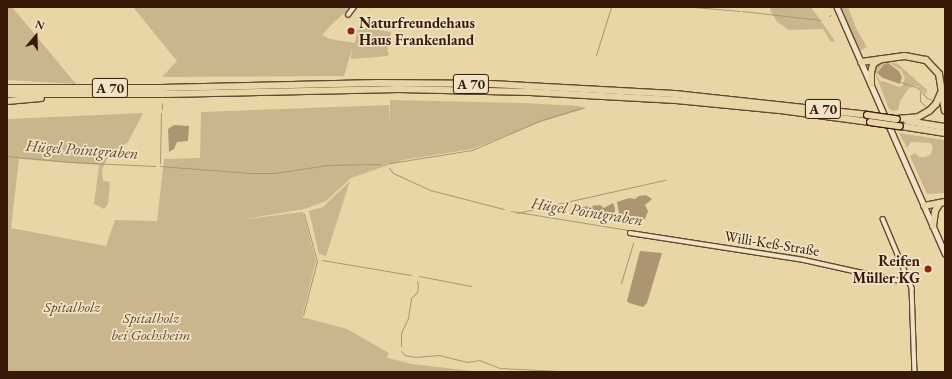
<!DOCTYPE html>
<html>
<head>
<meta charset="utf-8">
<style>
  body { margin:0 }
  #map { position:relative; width:952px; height:379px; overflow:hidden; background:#e8d6a7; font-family:"EB Garamond",serif }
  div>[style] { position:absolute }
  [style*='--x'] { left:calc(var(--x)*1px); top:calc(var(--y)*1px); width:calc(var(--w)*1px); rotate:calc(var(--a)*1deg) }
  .green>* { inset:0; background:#cab68c }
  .water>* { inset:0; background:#ac9671 }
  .stream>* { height:1px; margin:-0.5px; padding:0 0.5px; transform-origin:0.5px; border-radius:0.5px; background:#ac9671 }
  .roads { filter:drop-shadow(1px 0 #644830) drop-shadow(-1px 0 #644830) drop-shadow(0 1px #644830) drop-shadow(0 -1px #644830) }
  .street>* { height:3.5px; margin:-1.75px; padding:0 1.75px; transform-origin:1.75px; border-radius:1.75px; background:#f0e4c6 }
  .secondary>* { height:4.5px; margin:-2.25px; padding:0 2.25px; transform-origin:2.25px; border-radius:2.25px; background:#f0e4c6 }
  .highway>* { height:6px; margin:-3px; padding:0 3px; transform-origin:3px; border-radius:3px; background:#e8d6a7 }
  .bridges { filter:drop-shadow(1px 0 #381908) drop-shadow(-1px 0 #381908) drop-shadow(0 1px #381908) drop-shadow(0 -1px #381908) }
  .highway-bridge>* { height:6px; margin:-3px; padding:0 3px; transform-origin:3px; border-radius:3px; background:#e8d6a7 }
  .dots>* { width:11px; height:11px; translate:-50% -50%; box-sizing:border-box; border:2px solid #f0e4c6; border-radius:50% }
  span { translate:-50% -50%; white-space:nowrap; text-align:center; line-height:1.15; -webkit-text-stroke:3.5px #f0e4c6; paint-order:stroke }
  .shield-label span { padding:1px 3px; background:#f0e4c6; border:1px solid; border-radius:3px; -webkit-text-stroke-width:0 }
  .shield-label { font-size:14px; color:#381908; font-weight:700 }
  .poi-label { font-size:15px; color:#381908; font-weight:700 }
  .left { translate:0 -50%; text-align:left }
  .right { translate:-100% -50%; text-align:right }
  .street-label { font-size:15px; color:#381908 }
  .park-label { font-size:15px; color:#644830; font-style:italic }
  .water-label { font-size:16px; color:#61452d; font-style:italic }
  .frame { position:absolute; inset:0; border:8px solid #381908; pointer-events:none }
  .north { position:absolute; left:16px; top:16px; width:40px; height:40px; -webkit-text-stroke:3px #f0e4c6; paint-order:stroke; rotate:19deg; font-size:11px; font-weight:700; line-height:16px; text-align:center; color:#381908 }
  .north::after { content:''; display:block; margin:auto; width:14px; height:18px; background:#381908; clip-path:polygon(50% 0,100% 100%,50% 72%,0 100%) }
</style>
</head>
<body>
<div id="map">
  <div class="green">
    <i style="clip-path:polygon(7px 7px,12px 7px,76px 84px,7px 80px)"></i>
    <i style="clip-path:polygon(133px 7px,351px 7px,333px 23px,322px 35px,330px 39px,355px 43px,358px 27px,391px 32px,387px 52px,389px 52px,388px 56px,351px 59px,352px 49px,344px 76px,162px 77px,177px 61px)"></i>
    <i style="clip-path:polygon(771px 7px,811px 7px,835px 41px,831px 42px,823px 29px,789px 30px,777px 22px,770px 10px)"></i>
    <i style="clip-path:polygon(837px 7px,848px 7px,856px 28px,867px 47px,857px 52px)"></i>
    <i style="clip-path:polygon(evenodd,889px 62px,898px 64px,927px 90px,926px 94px,917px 86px,909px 88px,900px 101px,898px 110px,893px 111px,889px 109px,875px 73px,875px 67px,880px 63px,889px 62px,888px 62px,901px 70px,905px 78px,902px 86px,899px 87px,883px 81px,881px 82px,876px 74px,881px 66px,888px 62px)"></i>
    <i style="clip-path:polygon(390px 100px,523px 103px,579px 106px,584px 109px,540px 122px,472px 149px,403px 160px,351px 178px,326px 201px,305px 209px,245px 219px,303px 212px,316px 261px,302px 317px,347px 329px,389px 353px,387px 358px,388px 358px,412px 364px,481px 372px,7px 372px,7px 119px,143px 113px,128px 142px,107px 159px,102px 170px,103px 181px,110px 182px,108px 204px,104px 209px,94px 204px,99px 165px,19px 159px,11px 228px,106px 246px,115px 220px,157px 221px,164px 159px,200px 158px,201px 112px,389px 105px,389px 127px)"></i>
    <i style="clip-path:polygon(899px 133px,945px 140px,945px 193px,927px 194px,910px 156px,915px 153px,919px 157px,926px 157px,931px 154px,933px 147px,930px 143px,911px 142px,907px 148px)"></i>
    <i style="clip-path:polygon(350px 181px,326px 256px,319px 254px,309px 211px,323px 207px)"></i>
  </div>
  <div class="water">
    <i style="clip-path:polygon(888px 63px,899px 71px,902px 77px,900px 84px,883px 78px,877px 73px,884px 64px)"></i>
    <i style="clip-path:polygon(174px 125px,189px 126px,188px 141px,177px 142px,174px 149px,169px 152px,168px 129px)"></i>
    <i style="clip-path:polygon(646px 195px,652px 199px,645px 205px,648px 211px,645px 219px,638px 219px,635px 216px,630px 219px,625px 218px,619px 214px,617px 202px,629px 198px,635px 199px,639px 196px)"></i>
    <i style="clip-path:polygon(613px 203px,615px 208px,614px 215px,580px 211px,582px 207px,600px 205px,604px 208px)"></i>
    <i style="clip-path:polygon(640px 251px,662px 253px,647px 303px,643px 307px,629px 303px,627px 301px)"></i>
  </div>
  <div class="stream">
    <i style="--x:694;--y:7;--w:46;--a:5"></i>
    <i style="--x:742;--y:11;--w:79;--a:6.6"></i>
    <i style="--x:829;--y:16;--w:2;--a:-27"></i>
    <i style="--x:596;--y:55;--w:50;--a:-72.6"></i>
    <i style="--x:901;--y:82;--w:18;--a:19"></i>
    <i style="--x:918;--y:88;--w:13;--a:48"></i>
    <i style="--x:927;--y:98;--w:8;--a:23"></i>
    <i style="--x:920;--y:92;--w:9;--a:90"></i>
    <i style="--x:920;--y:101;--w:10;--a:45"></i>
    <i style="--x:162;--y:109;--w:6;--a:-90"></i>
    <i style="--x:7;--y:156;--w:63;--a:5.4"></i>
    <i style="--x:70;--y:162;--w:85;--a:2.7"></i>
    <i style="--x:160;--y:163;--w:50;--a:-88.9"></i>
    <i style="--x:390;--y:163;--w:83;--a:-9"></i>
    <i style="--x:472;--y:150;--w:73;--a:-23.4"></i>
    <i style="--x:539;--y:121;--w:47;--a:-17.3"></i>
    <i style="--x:160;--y:166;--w:90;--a:4.4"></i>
    <i style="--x:250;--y:173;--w:25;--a:0"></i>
    <i style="--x:275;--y:173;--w:53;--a:-8.7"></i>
    <i style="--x:327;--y:165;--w:53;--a:-1.1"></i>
    <i style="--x:389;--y:168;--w:6;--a:51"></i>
    <i style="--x:393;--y:173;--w:41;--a:24.7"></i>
    <i style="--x:430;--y:190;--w:76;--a:14.4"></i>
    <i style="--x:511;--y:211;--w:150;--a:9.2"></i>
    <i style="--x:517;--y:213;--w:152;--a:-12.6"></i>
    <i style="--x:663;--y:235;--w:51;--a:9.1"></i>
    <i style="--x:721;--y:244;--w:18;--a:9"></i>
    <i style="--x:749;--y:248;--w:53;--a:8.7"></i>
    <i style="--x:809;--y:258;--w:84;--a:12.4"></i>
    <i style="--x:322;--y:260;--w:90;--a:9.6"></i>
    <i style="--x:419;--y:276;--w:53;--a:10.9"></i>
    <i style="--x:621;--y:283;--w:42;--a:-73.3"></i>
    <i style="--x:303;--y:315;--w:56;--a:-75.5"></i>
    <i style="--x:317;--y:261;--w:49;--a:-105.5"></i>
    <i style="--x:401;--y:346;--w:13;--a:-90"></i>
    <i style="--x:401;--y:333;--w:17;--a:-65"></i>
    <i style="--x:408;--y:318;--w:20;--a:-81"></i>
    <i style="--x:411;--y:298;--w:8;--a:-45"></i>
    <i style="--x:417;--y:292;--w:7;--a:-82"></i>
    <i style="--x:418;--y:285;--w:4;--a:-104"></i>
    <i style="--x:401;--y:351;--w:6;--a:45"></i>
    <i style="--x:405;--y:355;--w:10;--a:11"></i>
    <i style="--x:415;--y:357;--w:24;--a:-5"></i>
    <i style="--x:439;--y:355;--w:29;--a:14"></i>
    <i style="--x:467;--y:362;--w:12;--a:-9"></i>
    <i style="--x:479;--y:360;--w:22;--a:21"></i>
    <i style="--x:500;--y:368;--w:80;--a:2.9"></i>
    <i style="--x:7;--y:372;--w:1;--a:0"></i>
  </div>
  <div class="roads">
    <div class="street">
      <i style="--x:348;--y:15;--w:10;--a:-53"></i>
      <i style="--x:883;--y:219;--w:75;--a:67.2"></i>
      <i style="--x:912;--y:288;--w:84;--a:88"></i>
      <i style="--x:630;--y:233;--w:176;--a:8.8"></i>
      <i style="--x:804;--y:260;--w:92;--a:12.5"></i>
      <i style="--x:894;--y:280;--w:15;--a:4"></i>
    </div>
    <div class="secondary">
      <i style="--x:837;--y:7;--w:269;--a:66.3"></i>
    </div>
    <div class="highway">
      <i style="--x:861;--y:62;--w:44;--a:-7.8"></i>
      <i style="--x:905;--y:56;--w:21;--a:11"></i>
      <i style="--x:926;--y:60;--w:19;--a:47"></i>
      <i style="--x:939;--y:74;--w:37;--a:81"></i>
      <i style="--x:871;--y:84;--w:11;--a:-90"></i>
      <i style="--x:871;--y:73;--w:9;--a:-77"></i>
      <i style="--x:873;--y:64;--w:9;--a:-32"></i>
      <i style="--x:7;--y:88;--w:154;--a:0"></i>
      <i style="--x:161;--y:88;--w:218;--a:-1.3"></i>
      <i style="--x:379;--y:83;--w:111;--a:0.5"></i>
      <i style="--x:490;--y:84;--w:185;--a:3.1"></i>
      <i style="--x:675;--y:94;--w:193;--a:6.2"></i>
      <i style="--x:7;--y:94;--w:159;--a:0"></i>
      <i style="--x:166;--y:94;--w:233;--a:-1.2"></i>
      <i style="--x:399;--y:89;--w:131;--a:1.3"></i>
      <i style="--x:530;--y:92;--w:146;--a:3.1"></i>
      <i style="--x:676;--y:100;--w:104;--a:5.5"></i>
      <i style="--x:780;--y:110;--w:91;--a:7.6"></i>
      <i style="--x:7;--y:101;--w:34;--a:-5"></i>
      <i style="--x:897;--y:119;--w:21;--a:-5"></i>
      <i style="--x:918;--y:117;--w:13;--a:-29"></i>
      <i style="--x:929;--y:111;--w:10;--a:-45"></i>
      <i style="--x:936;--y:104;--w:12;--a:-66"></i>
      <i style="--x:907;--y:121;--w:38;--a:9"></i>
      <i style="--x:900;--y:126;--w:46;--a:8.8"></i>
      <i style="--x:924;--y:206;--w:21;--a:-11"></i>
      <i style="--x:933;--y:226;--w:15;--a:-82"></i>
      <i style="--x:935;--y:211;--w:9;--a:-58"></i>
    </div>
  </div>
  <div class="bridges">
    <div class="highway-bridge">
      <i style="--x:867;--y:115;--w:30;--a:8"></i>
      <i style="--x:870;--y:122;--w:30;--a:8"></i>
    </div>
  </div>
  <div class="dots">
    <i style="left:351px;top:31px;background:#8f2418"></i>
    <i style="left:928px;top:269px;background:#8f2418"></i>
  </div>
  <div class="shield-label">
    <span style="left:471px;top:84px">A 70</span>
    <span style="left:110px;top:88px">A 70</span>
    <span style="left:823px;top:109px">A 70</span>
  </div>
  <div class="poi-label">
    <span class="left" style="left:359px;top:31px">Naturfreundehaus<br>Haus Frankenland</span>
    <span class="right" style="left:920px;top:269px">Reifen<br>Müller KG</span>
  </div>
  <div class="street-label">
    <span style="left:772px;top:243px;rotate:9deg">Willi-Keß-Straße</span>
  </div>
  <div class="park-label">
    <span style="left:72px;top:307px">Spitalholz</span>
    <span style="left:151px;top:326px">Spitalholz<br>bei Gochsheim</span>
  </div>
  <div class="water-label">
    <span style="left:82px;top:150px;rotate:4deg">Hügel Pointgraben</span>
    <span style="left:587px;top:212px;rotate:9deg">Hügel Pointgraben</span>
  </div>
  <div class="frame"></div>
  <div class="north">N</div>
</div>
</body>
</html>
